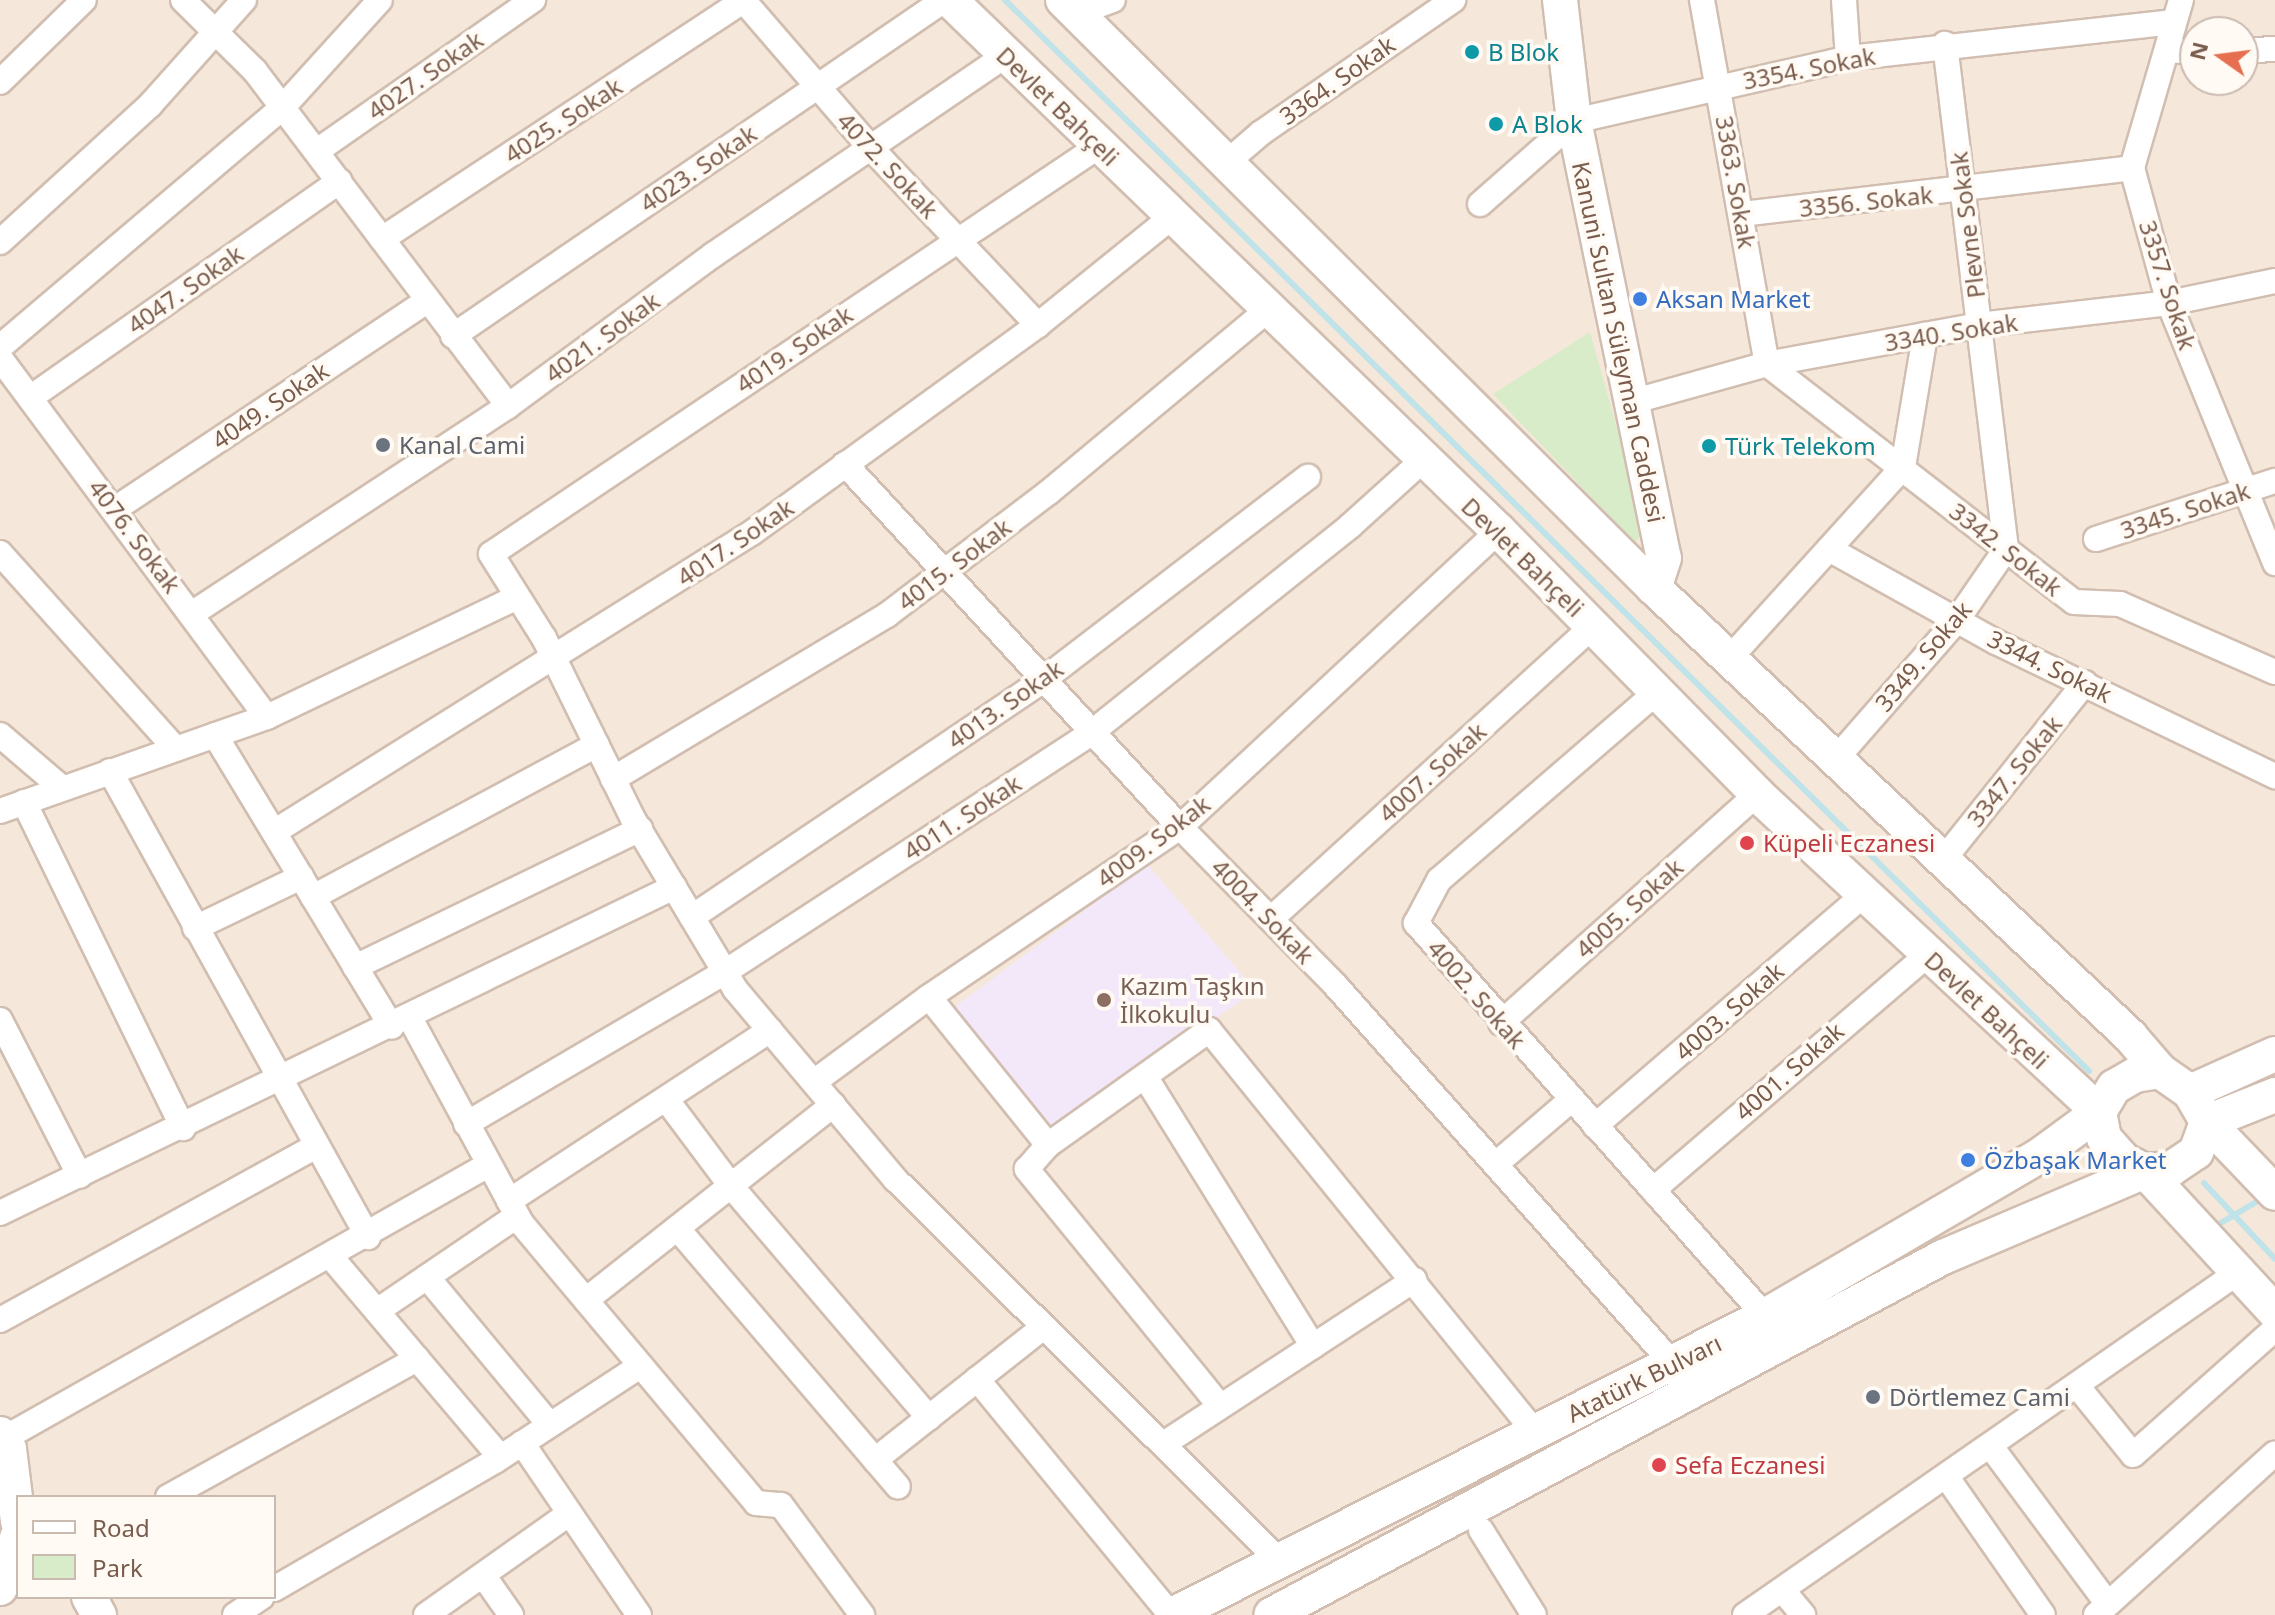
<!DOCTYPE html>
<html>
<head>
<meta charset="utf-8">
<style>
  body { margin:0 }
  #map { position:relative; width:2275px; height:1615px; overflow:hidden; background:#fdf6ec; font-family:"Noto Sans",sans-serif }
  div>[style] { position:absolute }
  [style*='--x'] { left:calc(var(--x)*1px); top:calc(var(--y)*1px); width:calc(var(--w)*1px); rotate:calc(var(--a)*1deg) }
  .residential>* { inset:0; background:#f5e8da }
  .education>* { inset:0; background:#f3e8fa }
  .green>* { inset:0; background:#d8ecc9 }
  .stream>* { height:6px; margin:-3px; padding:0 3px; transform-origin:3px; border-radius:3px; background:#bfe3e8 }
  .roads { filter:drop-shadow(2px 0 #d1beb0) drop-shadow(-2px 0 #d1beb0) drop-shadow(0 2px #d1beb0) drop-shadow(0 -2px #d1beb0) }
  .street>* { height:24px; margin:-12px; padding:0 12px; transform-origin:12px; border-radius:12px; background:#fff }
  .secondary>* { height:34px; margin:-17px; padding:0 17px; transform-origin:17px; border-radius:17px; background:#fff }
  .dots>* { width:22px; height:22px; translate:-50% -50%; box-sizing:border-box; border:4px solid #fffaf3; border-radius:50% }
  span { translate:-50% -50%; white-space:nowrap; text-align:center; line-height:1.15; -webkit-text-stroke:7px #fffaf3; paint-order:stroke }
  .culture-label { font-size:24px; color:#0d838f }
  .left { translate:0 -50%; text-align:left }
  .street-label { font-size:24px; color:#7a5c4d }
  .shop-label { font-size:24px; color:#366cbe }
  .worship-label { font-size:24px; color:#5b616d }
  .health-label { font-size:24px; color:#be3a42 }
  .education-label { font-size:24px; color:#785e54 }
  .legend { position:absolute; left:16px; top:1495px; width:260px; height:104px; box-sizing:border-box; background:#fffaf3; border:2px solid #cabbb1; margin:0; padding:10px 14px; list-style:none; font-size:24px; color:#7a5c4d }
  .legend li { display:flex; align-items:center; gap:16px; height:40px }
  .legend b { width:40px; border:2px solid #cabbb1 }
  .north { position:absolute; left:2179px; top:16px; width:80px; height:80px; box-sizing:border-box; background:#fffaf3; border:2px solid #cabbb1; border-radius:50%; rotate:284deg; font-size:22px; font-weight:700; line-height:32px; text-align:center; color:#7a5c4d }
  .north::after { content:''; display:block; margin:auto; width:28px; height:36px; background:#e76f51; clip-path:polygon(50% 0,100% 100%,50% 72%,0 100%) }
</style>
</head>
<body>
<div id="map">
  <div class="residential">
    <i style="clip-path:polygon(evenodd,0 0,2275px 0,2275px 1615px,0 1615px,0 0,2195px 32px,2243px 32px,2243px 80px,2195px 80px,2195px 32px,0 0,18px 1497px,274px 1497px,274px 1597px,18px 1597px,18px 1497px)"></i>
  </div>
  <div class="education">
    <i style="clip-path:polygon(1147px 864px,1256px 991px,1052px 1129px,952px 1009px)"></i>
  </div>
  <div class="green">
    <i style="clip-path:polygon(1590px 332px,1639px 507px,1642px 532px,1635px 543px,1493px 394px)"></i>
  </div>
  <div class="stream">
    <i style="--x:1005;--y:0;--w:1524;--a:44.65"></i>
    <i style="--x:2204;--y:1183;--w:104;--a:46.9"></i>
    <i style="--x:2214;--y:1227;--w:57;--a:-30.6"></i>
  </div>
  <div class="roads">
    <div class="street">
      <i style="--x:183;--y:0;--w:101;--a:44.6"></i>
      <i style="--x:255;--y:71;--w:420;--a:52.9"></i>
      <i style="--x:743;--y:0;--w:194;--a:49.2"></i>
      <i style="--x:870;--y:147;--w:245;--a:46.7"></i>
      <i style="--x:1702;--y:0;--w:370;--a:79.9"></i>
      <i style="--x:1767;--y:364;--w:388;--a:37.8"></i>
      <i style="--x:2074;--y:602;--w:46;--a:2.5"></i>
      <i style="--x:2120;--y:604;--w:169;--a:23.7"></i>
      <i style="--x:1844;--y:0;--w:58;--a:86.1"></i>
      <i style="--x:2181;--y:0;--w:175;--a:106.3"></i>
      <i style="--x:2132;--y:168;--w:140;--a:74.7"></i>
      <i style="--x:2169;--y:303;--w:281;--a:67.8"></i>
      <i style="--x:1077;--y:13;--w:38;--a:-20"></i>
      <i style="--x:2167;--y:50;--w:28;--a:4"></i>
      <i style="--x:2243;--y:51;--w:32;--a:-4"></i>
      <i style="--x:0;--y:82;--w:117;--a:-44.3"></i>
      <i style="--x:1099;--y:146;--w:732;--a:146.14"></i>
      <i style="--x:491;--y:554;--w:99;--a:57.8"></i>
      <i style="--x:544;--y:638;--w:202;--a:63.8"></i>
      <i style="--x:633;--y:819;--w:198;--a:59"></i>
      <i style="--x:735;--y:989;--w:250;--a:49.9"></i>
      <i style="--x:896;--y:1180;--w:541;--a:44.78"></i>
      <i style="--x:317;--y:151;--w:264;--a:-35"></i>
      <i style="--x:1225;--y:164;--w:48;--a:-40.7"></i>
      <i style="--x:1261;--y:133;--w:234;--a:-34.7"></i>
      <i style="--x:1480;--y:204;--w:125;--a:-41.4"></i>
      <i style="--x:1574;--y:121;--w:281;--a:-12.9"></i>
      <i style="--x:1848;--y:58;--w:327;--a:-6.3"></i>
      <i style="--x:1742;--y:214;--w:393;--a:-6.7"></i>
      <i style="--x:382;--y:239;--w:434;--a:-33.4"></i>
      <i style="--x:0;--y:242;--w:203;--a:-42.4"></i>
      <i style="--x:150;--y:105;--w:141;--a:-48.2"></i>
      <i style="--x:453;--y:336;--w:595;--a:-34.38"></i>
      <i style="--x:0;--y:347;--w:371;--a:-40.3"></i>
      <i style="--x:283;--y:107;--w:144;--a:-47.8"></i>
      <i style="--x:0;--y:358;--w:447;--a:53.4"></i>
      <i style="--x:30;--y:398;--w:378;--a:-35"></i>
      <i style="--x:1631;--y:402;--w:141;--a:-15.6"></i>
      <i style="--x:1767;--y:364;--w:216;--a:-10.4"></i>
      <i style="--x:1979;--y:325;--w:191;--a:-6.6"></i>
      <i style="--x:2169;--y:303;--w:108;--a:-11.7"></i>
      <i style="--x:845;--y:464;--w:494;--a:47.3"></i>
      <i style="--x:1180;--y:827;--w:223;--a:45.5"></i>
      <i style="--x:1336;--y:986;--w:508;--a:48.27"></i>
      <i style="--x:115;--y:509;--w:373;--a:-33.7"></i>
      <i style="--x:2096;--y:539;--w:188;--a:-18"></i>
      <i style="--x:1829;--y:549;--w:191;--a:29.1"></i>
      <i style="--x:1996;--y:642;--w:310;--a:25.7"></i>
      <i style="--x:0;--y:553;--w:263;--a:48.1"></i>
      <i style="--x:193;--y:613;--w:377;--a:-33.3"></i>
      <i style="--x:508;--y:406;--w:255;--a:-36.4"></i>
      <i style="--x:713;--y:255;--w:355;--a:-34.3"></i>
      <i style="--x:1729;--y:659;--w:259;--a:-47.8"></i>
      <i style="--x:1903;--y:467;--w:134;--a:-80.5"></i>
      <i style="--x:1658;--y:691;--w:289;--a:139.2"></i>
      <i style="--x:1439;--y:880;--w:49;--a:118.1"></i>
      <i style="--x:1416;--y:923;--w:526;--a:48.39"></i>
      <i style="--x:0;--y:735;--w:82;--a:40.5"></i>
      <i style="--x:215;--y:735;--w:341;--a:58.8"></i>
      <i style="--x:1835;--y:760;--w:186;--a:-48.9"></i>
      <i style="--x:1957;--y:620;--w:86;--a:-55.4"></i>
      <i style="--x:2006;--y:549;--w:509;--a:-96.89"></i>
      <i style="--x:110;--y:771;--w:533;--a:61.03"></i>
      <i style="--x:613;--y:779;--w:319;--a:-30.9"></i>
      <i style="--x:887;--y:615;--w:203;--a:-37.2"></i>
      <i style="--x:1049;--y:492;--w:283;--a:-39.8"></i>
      <i style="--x:24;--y:802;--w:363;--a:64"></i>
      <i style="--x:0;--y:811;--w:283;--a:-19.4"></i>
      <i style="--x:267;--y:717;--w:277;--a:-25.6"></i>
      <i style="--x:274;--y:832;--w:565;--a:-32.06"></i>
      <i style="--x:753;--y:532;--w:352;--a:-36"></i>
      <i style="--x:1038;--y:325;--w:172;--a:-38.9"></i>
      <i style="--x:1943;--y:860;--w:227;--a:-51.3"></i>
      <i style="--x:313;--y:897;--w:322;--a:-28.2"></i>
      <i style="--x:692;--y:917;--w:424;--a:-34"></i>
      <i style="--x:1043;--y:680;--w:334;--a:-37.5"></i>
      <i style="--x:1272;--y:918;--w:434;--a:-42.3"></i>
      <i style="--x:195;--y:928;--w:118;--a:-25.7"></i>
      <i style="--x:355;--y:967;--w:317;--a:-25.8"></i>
      <i style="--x:929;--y:997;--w:190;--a:51.2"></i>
      <i style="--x:410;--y:1018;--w:234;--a:61.5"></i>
      <i style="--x:522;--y:1224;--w:364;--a:50"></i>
      <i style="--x:756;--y:1503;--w:25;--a:5"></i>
      <i style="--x:781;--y:1505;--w:137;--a:53.6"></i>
      <i style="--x:0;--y:1020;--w:175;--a:62.9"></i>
      <i style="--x:1501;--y:1023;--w:343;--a:-41.8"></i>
      <i style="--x:1146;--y:1078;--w:316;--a:58.1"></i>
      <i style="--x:814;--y:1082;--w:143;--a:-36.5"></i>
      <i style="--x:929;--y:997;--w:303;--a:-34.1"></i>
      <i style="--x:1180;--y:827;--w:435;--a:-42.9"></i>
      <i style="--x:666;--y:1099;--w:109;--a:53.2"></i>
      <i style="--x:731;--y:1186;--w:305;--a:49.5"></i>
      <i style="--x:466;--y:1124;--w:300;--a:-30.4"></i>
      <i style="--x:725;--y:972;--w:437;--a:-33.1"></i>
      <i style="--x:1091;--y:733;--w:332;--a:-38.6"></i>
      <i style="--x:1350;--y:526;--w:97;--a:-42.1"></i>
      <i style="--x:1595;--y:1126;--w:355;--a:-40.7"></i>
      <i style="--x:1496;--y:1164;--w:99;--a:-40.5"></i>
      <i style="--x:1653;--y:1190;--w:361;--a:-40.6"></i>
      <i style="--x:509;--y:1201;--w:312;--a:-33.2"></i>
      <i style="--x:0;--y:1213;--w:749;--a:-25.81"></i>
      <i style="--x:677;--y:1228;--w:340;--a:49.5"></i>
      <i style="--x:331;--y:1257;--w:262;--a:49.8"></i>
      <i style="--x:427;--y:1277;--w:192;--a:50.3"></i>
      <i style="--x:586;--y:1300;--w:315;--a:-38.3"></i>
      <i style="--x:377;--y:1311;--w:169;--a:-34.2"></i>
      <i style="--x:0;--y:1320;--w:361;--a:-28.8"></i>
      <i style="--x:977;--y:1379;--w:306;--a:50.6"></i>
      <i style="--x:2078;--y:1387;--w:87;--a:51"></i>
      <i style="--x:2133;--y:1455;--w:190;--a:-41.6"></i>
      <i style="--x:1220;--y:1406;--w:306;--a:-129.2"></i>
      <i style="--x:1027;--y:1169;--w:32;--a:-49"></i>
      <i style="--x:1048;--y:1145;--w:198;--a:-35.5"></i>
      <i style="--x:1209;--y:1030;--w:516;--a:50.98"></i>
      <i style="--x:3;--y:1439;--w:557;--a:-29.46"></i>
      <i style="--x:522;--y:1443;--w:208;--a:55.8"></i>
      <i style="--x:1165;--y:1443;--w:298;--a:-33.2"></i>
      <i style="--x:1992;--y:1448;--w:194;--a:53.4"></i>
      <i style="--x:875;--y:1460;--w:213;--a:-38.3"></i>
      <i style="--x:1946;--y:1476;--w:169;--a:55.1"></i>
      <i style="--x:168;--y:1497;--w:285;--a:-29"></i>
      <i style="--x:1481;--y:1530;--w:100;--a:58.1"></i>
      <i style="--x:483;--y:1575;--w:49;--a:55"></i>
      <i style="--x:274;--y:1589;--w:255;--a:-30.1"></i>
      <i style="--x:495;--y:1461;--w:173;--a:-33.2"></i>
      <i style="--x:1784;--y:1592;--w:30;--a:50"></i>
      <i style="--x:235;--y:1615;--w:32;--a:-34"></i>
      <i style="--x:426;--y:1615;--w:176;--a:-35.3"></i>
      <i style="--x:1745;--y:1615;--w:603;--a:-34.8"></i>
      <i style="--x:2096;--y:1615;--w:241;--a:-42.1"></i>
    </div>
    <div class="secondary">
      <i style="--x:950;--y:0;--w:764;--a:44.05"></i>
      <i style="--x:1499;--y:531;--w:368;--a:45.5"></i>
      <i style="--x:1757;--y:794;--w:467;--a:42.9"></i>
      <i style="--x:2099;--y:1112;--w:74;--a:143.7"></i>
      <i style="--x:2039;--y:1156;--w:317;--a:149.7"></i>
      <i style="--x:1765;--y:1316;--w:664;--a:153.24"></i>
      <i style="--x:1063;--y:0;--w:834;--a:44.85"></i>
      <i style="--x:1654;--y:588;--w:654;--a:43.26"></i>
      <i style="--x:2130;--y:1036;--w:46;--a:49.4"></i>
      <i style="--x:2160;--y:1071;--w:37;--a:35"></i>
      <i style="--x:2190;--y:1092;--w:34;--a:60"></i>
      <i style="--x:2207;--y:1122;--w:32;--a:110"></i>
      <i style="--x:2196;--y:1152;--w:30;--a:146"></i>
      <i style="--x:2171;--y:1169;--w:26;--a:176"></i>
      <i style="--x:2145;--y:1171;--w:220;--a:156.9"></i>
      <i style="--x:1943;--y:1257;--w:761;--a:151.95"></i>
      <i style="--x:1560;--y:0;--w:122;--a:83.4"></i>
      <i style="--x:1574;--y:121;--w:446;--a:78.4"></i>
      <i style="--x:1664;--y:558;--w:32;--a:108"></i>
      <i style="--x:2160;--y:1071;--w:25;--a:171"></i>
      <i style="--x:2135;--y:1075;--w:24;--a:150"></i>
      <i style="--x:2114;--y:1087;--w:29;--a:121"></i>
      <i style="--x:2099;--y:1112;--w:26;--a:79"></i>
      <i style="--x:2104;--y:1138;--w:31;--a:48"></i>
      <i style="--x:2125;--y:1161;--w:22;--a:27"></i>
      <i style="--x:2145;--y:1171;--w:192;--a:47.3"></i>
      <i style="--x:2190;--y:1092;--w:93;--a:-24.1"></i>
      <i style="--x:2275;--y:1095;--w:73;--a:158.3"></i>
      <i style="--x:2207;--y:1122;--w:98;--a:46.2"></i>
      <i style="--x:0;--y:1434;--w:17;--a:59"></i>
      <i style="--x:9;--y:1449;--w:73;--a:82.9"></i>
      <i style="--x:0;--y:1588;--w:56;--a:-71.2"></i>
      <i style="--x:89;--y:1597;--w:21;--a:61"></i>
    </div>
  </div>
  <div class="dots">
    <i style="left:1472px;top:52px;background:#0f9aa8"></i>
    <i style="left:1496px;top:124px;background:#0f9aa8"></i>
    <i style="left:1640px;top:299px;background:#3f7fe0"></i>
    <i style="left:383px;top:445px;background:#6b7280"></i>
    <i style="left:1709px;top:446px;background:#0f9aa8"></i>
    <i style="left:1747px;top:843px;background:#e0444e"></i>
    <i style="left:1104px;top:1000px;background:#8d6e63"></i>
    <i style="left:1968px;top:1160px;background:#3f7fe0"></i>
    <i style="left:1873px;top:1397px;background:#6b7280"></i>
    <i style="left:1659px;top:1465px;background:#e0444e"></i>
  </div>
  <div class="culture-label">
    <span class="left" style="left:1488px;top:52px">B Blok</span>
    <span class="left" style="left:1512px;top:124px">A Blok</span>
    <span class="left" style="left:1725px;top:446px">Türk Telekom</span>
  </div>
  <div class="street-label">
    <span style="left:1809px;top:68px;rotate:-11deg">3354. Sokak</span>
    <span style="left:425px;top:75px;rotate:-35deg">4027. Sokak</span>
    <span style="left:1337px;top:80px;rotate:-35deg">3364. Sokak</span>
    <span style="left:1058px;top:106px;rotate:44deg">Devlet Bahçeli</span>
    <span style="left:563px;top:120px;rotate:-33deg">4025. Sokak</span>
    <span style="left:888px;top:165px;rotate:47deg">4072. Sokak</span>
    <span style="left:698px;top:168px;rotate:-34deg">4023. Sokak</span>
    <span style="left:1736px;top:182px;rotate:80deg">3363. Sokak</span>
    <span style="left:1866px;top:201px;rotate:-6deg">3356. Sokak</span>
    <span style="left:1967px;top:225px;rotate:-97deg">Plevne Sokak</span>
    <span style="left:2168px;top:285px;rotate:72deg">3357. Sokak</span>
    <span style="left:185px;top:289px;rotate:-35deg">4047. Sokak</span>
    <span style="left:1951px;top:332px;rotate:-9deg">3340. Sokak</span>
    <span style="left:602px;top:337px;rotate:-36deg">4021. Sokak</span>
    <span style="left:1619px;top:342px;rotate:78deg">Kanuni Sultan Süleyman Caddesi</span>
    <span style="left:794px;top:349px;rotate:-34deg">4019. Sokak</span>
    <span style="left:270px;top:405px;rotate:-34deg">4049. Sokak</span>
    <span style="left:2185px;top:510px;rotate:-18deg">3345. Sokak</span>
    <span style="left:135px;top:536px;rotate:53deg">4076. Sokak</span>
    <span style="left:735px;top:542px;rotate:-34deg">4017. Sokak</span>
    <span style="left:2006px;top:549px;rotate:38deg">3342. Sokak</span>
    <span style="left:1523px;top:557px;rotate:44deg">Devlet Bahçeli</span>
    <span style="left:954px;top:564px;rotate:-37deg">4015. Sokak</span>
    <span style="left:1923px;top:656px;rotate:-50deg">3349. Sokak</span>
    <span style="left:2050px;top:666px;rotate:26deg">3344. Sokak</span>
    <span style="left:1005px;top:704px;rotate:-35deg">4013. Sokak</span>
    <span style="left:2014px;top:771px;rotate:-51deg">3347. Sokak</span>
    <span style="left:1432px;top:772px;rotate:-42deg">4007. Sokak</span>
    <span style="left:962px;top:817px;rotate:-33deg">4011. Sokak</span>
    <span style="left:1153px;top:841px;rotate:-37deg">4009. Sokak</span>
    <span style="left:1629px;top:908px;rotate:-42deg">4005. Sokak</span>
    <span style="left:1263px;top:911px;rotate:46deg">4004. Sokak</span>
    <span style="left:1477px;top:994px;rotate:49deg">4002. Sokak</span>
    <span style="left:1987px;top:1010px;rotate:43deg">Devlet Bahçeli</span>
    <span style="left:1729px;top:1011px;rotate:-41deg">4003. Sokak</span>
    <span style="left:1789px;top:1071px;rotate:-41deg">4001. Sokak</span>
    <span style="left:1644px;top:1378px;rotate:-26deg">Atatürk Bulvarı</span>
  </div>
  <div class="shop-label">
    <span class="left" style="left:1656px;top:299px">Aksan Market</span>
    <span class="left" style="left:1984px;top:1160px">Özbaşak Market</span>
  </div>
  <div class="worship-label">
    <span class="left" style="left:399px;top:445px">Kanal Cami</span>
    <span class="left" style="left:1889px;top:1397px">Dörtlemez Cami</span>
  </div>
  <div class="health-label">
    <span class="left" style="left:1763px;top:843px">Küpeli Eczanesi</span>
    <span class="left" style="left:1675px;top:1465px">Sefa Eczanesi</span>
  </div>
  <div class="education-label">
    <span class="left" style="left:1120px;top:1000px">Kazım Taşkın<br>İlkokulu</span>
  </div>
  <ul class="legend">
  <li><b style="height:10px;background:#fff"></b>Road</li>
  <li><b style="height:22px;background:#d8ecc9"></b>Park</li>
  </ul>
  <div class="north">N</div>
</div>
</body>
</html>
